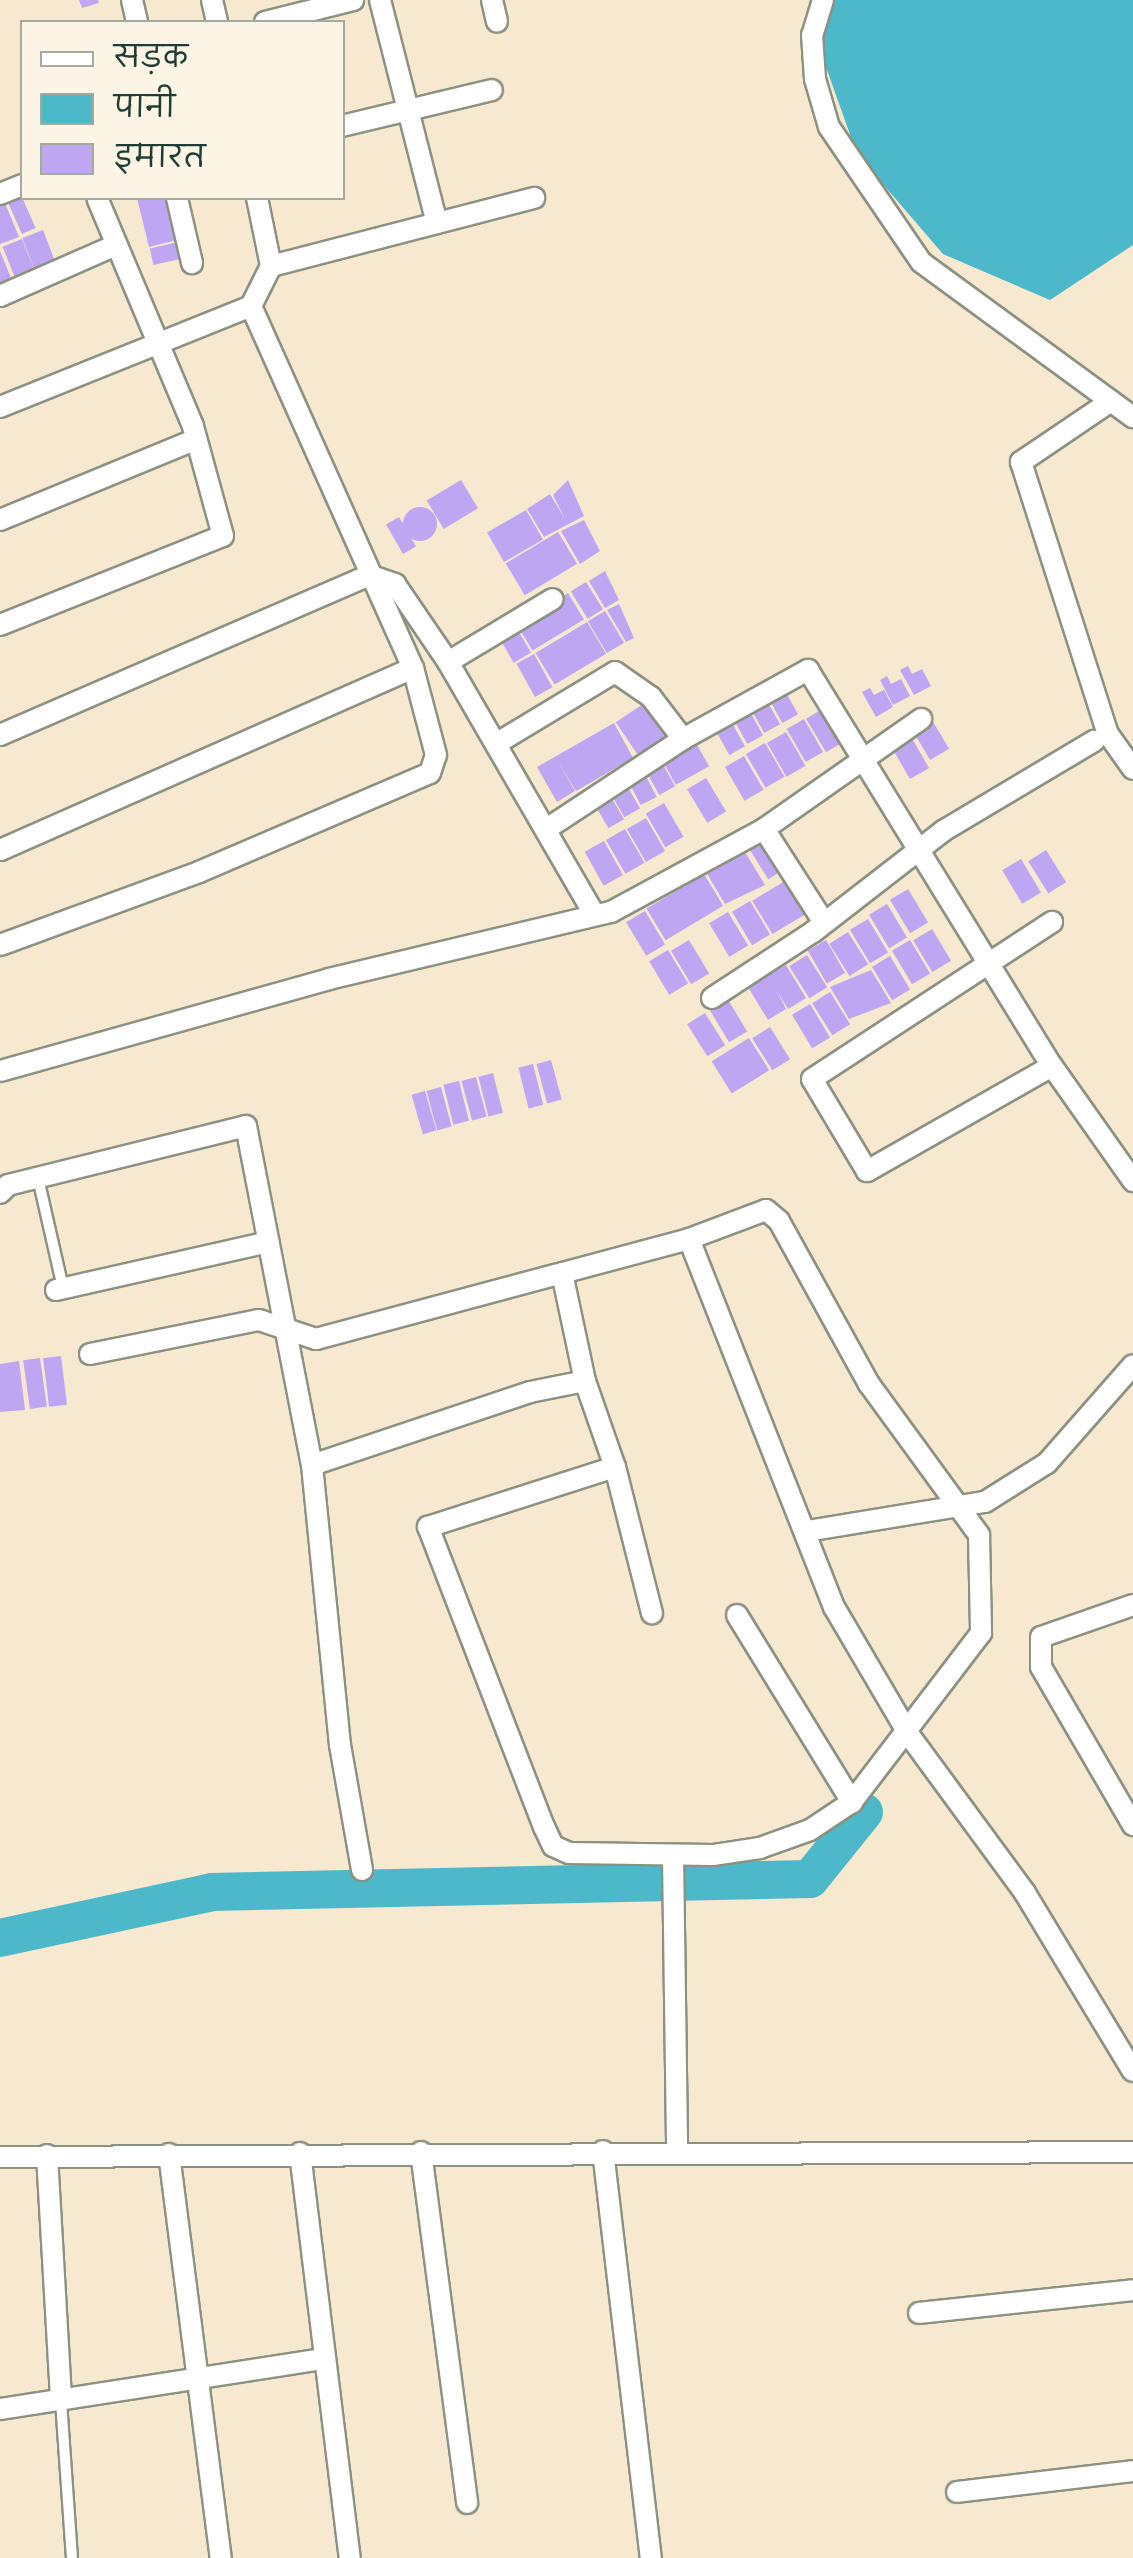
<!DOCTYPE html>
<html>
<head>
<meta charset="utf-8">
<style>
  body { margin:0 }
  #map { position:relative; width:1133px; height:2558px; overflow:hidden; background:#f7e8d0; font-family:Pangolin,"Playpen Sans Deva",sans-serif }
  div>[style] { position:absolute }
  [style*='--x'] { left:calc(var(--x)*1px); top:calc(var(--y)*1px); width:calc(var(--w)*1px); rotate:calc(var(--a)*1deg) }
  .water>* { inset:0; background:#4cb8c9 }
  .river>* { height:38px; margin:-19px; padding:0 19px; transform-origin:19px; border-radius:19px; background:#4cb8c9 }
  .building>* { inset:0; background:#bea6f2; transform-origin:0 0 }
  .round { border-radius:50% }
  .roads { filter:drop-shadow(2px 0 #8b9282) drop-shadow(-2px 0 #8b9282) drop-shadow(0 2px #8b9282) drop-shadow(0 -2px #8b9282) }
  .lane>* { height:10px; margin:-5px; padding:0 5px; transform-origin:5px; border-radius:5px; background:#fff }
  .street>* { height:20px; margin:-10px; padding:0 10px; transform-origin:10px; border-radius:10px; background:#fff }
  span { translate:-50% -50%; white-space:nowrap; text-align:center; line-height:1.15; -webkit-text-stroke:10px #fcf5e5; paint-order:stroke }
  .legend { position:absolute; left:20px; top:20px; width:325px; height:180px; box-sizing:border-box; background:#fcf5e5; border:2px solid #a4ab9e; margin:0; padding:12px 18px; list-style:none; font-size:30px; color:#1f3d34 }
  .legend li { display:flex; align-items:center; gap:20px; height:50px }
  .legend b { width:50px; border:2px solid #a4ab9e }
</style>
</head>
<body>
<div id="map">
  <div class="water">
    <i style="clip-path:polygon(832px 0,1133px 0,1133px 245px,1050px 300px,943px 254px,857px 154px,812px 28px)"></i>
  </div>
  <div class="river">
    <i style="--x:0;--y:1938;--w:217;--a:-12.2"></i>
    <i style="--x:212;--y:1892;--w:598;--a:-1.25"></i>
    <i style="--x:810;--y:1879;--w:86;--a:-51.1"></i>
  </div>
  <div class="building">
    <i style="clip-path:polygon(79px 0,98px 0,99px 3px,82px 8px)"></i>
    <i style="left:21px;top:195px;width:36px;height:15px;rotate:66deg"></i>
    <i style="clip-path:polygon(137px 198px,166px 198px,177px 240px,149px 247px)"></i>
    <i style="clip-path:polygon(5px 203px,19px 237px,0 244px,0 205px)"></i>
    <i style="left:43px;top:230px;width:36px;height:22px;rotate:69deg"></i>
    <i style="left:22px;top:239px;width:37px;height:21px;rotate:68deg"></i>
    <i style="left:178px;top:242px;width:17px;height:29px;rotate:77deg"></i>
    <i style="clip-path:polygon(0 251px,13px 283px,0 288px)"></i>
    <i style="left:461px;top:480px;width:33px;height:40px;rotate:59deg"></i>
    <i style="clip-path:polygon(568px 480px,584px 516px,544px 537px,527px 509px,550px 494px,565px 519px,553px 495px)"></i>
    <i class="round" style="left:403px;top:507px;width:34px;height:34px"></i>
    <i style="left:526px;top:510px;width:34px;height:45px;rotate:60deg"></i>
    <i style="left:399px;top:517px;width:34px;height:15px;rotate:60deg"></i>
    <i style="clip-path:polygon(584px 520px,600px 551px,580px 564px,561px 531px)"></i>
    <i style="left:558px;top:532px;width:37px;height:61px;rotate:59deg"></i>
    <i style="clip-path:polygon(605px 571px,619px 600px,605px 608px,589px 581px)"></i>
    <i style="left:586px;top:582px;width:32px;height:18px;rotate:58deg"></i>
    <i style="left:568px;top:593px;width:31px;height:60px;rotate:59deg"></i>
    <i style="clip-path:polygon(619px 604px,634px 638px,626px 642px,607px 610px)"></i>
    <i style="left:605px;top:611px;width:37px;height:20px;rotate:59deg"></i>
    <i style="left:587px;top:622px;width:37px;height:60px;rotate:59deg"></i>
    <i style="left:515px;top:625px;width:32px;height:20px;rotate:60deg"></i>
    <i style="left:534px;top:654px;width:38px;height:20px;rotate:61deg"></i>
    <i style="clip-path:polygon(908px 666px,912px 674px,922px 669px,931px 686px,914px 695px,900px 670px)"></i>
    <i style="clip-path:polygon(887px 676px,891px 684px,901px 679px,910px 696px,893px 705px,880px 680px)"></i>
    <i style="clip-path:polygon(870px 688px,874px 695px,884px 690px,893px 707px,876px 717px,862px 692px)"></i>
    <i style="left:784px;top:689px;width:29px;height:18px;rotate:61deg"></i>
    <i style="left:766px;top:699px;width:29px;height:18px;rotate:61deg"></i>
    <i style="left:649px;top:700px;width:40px;height:40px;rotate:56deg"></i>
    <i style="left:824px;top:708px;width:39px;height:21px;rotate:59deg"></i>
    <i style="left:749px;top:710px;width:29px;height:18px;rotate:61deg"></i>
    <i style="left:930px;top:717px;width:37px;height:22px;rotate:59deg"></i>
    <i style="left:804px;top:719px;width:38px;height:20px;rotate:60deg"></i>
    <i style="left:731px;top:721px;width:29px;height:18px;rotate:61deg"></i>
    <i style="clip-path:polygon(614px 723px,633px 758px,576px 791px,558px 762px,575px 791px,557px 802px,537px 767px)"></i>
    <i style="left:786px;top:732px;width:39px;height:22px;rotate:60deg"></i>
    <i style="left:910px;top:735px;width:38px;height:22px;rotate:60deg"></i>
    <i style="left:695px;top:741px;width:29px;height:38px;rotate:61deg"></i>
    <i style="left:765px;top:743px;width:39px;height:22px;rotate:60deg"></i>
    <i style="left:744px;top:756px;width:39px;height:22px;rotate:60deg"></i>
    <i style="left:661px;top:761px;width:29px;height:18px;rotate:61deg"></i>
    <i style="left:644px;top:772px;width:28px;height:18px;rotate:63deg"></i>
    <i style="left:706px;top:778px;width:39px;height:22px;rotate:59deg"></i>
    <i style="left:626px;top:784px;width:28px;height:18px;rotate:60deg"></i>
    <i style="left:610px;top:795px;width:28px;height:18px;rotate:60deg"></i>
    <i style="left:664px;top:803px;width:39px;height:21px;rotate:60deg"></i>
    <i style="left:646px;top:818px;width:38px;height:22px;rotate:60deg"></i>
    <i style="left:625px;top:829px;width:39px;height:22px;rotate:60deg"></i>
    <i style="left:766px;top:836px;width:38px;height:21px;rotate:58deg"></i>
    <i style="left:604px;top:841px;width:39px;height:22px;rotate:61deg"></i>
    <i style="left:1046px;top:850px;width:38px;height:21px;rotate:58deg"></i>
    <i style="clip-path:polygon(745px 852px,765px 885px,725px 904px,706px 872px)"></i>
    <i style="left:1021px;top:859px;width:39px;height:22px;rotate:59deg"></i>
    <i style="left:704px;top:874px;width:37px;height:67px;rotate:59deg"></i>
    <i style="left:790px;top:878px;width:39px;height:44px;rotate:59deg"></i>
    <i style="left:908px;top:889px;width:39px;height:21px;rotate:59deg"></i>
    <i style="left:750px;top:901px;width:39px;height:21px;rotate:59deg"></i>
    <i style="left:887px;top:904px;width:39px;height:21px;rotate:59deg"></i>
    <i style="left:645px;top:911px;width:39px;height:22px;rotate:59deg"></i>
    <i style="left:728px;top:912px;width:39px;height:22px;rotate:59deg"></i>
    <i style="left:868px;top:919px;width:39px;height:21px;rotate:59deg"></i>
    <i style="left:932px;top:929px;width:37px;height:22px;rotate:59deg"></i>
    <i style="left:848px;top:932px;width:38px;height:22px;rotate:58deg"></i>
    <i style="left:689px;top:940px;width:39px;height:21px;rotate:59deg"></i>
    <i style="left:826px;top:940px;width:38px;height:21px;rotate:60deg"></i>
    <i style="left:910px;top:940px;width:39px;height:21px;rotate:59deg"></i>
    <i style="left:668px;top:950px;width:39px;height:22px;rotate:59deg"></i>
    <i style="left:807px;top:955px;width:38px;height:21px;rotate:58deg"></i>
    <i style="left:890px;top:956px;width:39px;height:21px;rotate:59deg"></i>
    <i style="clip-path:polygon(786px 965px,806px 998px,788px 1009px,777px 991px,786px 1009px,768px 1020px,748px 987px)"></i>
    <i style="clip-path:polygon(871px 970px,891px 1003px,849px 1019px,830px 987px)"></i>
    <i style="left:830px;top:992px;width:38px;height:21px;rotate:58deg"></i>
    <i style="left:727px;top:998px;width:39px;height:21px;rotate:59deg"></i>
    <i style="left:810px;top:1004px;width:39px;height:21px;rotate:59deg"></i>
    <i style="left:705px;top:1013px;width:38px;height:21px;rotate:58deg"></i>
    <i style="left:770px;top:1027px;width:38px;height:21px;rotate:58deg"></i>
    <i style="left:749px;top:1038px;width:38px;height:44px;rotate:58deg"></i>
    <i style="left:551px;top:1060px;width:41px;height:15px;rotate:75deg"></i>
    <i style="left:533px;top:1064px;width:42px;height:15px;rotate:76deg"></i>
    <i style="left:493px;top:1073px;width:41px;height:15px;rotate:76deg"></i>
    <i style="left:476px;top:1077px;width:41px;height:15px;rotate:75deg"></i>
    <i style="left:459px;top:1081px;width:41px;height:16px;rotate:76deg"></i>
    <i style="left:441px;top:1087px;width:41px;height:15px;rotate:75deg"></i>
    <i style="left:425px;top:1091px;width:41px;height:14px;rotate:74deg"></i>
    <i style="left:61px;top:1356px;width:49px;height:18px;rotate:83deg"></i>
    <i style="left:40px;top:1358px;width:49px;height:17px;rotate:82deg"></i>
    <i style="clip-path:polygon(19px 1361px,25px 1410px,0 1412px,0 1364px)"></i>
  </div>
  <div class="roads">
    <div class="lane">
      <i style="--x:38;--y:1178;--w:113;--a:77.2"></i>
      <i style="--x:61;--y:2401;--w:157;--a:86"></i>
    </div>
    <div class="street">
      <i style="--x:132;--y:0;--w:23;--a:77"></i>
      <i style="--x:212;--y:0;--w:23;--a:77"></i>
      <i style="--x:380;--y:0;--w:230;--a:75.7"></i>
      <i style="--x:492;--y:0;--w:22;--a:77"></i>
      <i style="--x:823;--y:0;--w:37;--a:107"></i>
      <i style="--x:812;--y:35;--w:44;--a:86.1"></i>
      <i style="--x:815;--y:79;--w:50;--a:73.7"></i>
      <i style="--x:829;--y:127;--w:163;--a:55.7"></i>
      <i style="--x:921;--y:262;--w:263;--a:36.2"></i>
      <i style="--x:265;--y:22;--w:91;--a:-14"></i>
      <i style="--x:342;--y:126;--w:154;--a:-13.5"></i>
      <i style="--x:0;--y:194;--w:24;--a:-22"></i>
      <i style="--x:177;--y:198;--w:67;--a:77"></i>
      <i style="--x:271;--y:266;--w:272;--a:-14.5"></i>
      <i style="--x:0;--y:296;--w:127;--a:-23.7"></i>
      <i style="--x:251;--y:306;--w:45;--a:-63.4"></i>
      <i style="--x:271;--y:266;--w:69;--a:-101.6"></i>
      <i style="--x:1111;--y:401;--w:109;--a:145.9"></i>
      <i style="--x:1021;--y:462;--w:286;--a:72.3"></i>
      <i style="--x:1108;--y:734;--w:43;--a:54.5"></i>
      <i style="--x:0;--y:407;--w:271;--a:-21.9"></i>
      <i style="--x:251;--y:306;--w:397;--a:65.9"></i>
      <i style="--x:413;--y:668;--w:451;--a:156.2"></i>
      <i style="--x:0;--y:520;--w:210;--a:-22.4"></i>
      <i style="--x:0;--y:625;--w:240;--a:-21.8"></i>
      <i style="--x:223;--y:536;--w:114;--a:-105.3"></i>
      <i style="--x:193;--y:426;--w:247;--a:-112.8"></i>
      <i style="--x:448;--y:662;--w:122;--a:-31"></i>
      <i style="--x:0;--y:735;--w:402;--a:-23.4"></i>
      <i style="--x:369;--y:575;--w:28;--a:19"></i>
      <i style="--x:395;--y:584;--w:94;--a:55.8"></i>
      <i style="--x:448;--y:662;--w:289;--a:59.9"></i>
      <i style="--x:499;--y:742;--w:135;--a:-31.1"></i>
      <i style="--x:615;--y:672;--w:44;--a:34.8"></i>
      <i style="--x:651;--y:697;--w:53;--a:52.7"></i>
      <i style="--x:548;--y:828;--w:162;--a:-33.4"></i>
      <i style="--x:683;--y:739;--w:143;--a:-28.9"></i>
      <i style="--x:808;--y:670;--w:465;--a:58.4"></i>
      <i style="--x:1052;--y:1066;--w:141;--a:54.8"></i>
      <i style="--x:764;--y:829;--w:109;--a:57.3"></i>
      <i style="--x:0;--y:945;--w:212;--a:-20.1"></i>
      <i style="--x:199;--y:872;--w:251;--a:-23.2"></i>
      <i style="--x:430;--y:773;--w:19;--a:-72"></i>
      <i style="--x:436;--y:755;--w:90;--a:-104.8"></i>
      <i style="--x:712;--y:998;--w:121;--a:-33.2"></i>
      <i style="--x:813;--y:932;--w:165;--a:-37.8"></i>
      <i style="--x:943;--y:831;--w:176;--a:-30.8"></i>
      <i style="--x:1052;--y:1066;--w:213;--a:150.4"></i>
      <i style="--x:867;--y:1171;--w:107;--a:-120.9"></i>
      <i style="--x:812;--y:1079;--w:287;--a:-33.2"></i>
      <i style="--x:0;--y:1071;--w:342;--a:-15.6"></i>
      <i style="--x:329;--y:979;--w:290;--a:-13.4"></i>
      <i style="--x:611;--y:912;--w:174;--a:-28.5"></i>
      <i style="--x:764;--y:829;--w:192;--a:-35"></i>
      <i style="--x:0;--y:1193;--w:11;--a:-45"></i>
      <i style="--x:8;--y:1185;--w:245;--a:-13.9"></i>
      <i style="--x:246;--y:1126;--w:345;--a:79"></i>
      <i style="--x:312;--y:1465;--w:281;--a:84.3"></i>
      <i style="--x:340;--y:1745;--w:127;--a:80"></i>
      <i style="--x:689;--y:1239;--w:396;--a:68.5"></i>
      <i style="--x:834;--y:1607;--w:148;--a:59.6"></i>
      <i style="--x:909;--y:1735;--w:196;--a:53.7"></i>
      <i style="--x:1025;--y:1893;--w:208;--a:58.8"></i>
      <i style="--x:562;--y:1273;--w:110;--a:78"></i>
      <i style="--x:585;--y:1381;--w:91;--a:70.8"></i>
      <i style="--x:56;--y:1290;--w:218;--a:-12.7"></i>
      <i style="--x:90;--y:1354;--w:172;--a:-11.4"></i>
      <i style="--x:259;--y:1320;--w:60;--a:18.4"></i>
      <i style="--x:316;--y:1339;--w:386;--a:-15"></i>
      <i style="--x:689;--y:1239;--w:82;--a:-20.6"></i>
      <i style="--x:766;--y:1210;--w:17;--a:40"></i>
      <i style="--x:779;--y:1221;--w:186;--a:61.1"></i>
      <i style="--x:869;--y:1384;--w:187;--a:53.9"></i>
      <i style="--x:979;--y:1535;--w:98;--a:88.8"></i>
      <i style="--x:981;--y:1633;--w:213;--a:127.4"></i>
      <i style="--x:852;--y:1802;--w:50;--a:146.3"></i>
      <i style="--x:810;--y:1830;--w:53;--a:160.2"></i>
      <i style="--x:760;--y:1848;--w:48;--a:171.5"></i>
      <i style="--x:713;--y:1855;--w:144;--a:-179.2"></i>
      <i style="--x:569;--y:1853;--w:17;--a:-156"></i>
      <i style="--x:553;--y:1846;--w:21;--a:-115"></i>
      <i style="--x:544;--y:1827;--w:322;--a:-111.1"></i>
      <i style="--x:428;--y:1527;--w:196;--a:-17.8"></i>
      <i style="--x:615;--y:1467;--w:151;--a:75.8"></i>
      <i style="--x:312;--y:1465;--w:230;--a:-18.5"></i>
      <i style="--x:530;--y:1392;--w:56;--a:-11.3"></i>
      <i style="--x:807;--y:1531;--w:180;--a:-9.3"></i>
      <i style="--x:985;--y:1502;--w:73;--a:-32.2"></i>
      <i style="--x:1047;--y:1463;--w:130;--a:-48.7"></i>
      <i style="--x:1133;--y:1605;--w:97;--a:160.8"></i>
      <i style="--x:1041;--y:1637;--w:30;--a:90"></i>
      <i style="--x:1041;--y:1667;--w:183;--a:59.8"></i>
      <i style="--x:737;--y:1615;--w:220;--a:58.4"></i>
      <i style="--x:673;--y:1855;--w:296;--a:89.2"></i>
      <i style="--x:603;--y:2151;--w:410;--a:83.3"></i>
      <i style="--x:421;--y:2152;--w:354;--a:82.5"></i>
      <i style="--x:300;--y:2153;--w:408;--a:83"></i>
      <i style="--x:169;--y:2154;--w:407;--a:82.7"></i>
      <i style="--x:47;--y:2155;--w:246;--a:86.7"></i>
      <i style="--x:0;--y:2157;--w:1133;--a:-0.25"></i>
      <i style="--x:919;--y:2313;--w:215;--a:-6.1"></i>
      <i style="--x:0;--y:2409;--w:327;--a:-8.8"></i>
      <i style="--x:957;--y:2492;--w:177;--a:-6.8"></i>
    </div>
  </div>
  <ul class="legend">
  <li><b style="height:12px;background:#fff"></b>सड़क</li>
  <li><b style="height:28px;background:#4cb8c9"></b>पानी</li>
  <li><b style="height:28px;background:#bea6f2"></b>इमारत</li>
  </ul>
</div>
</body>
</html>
